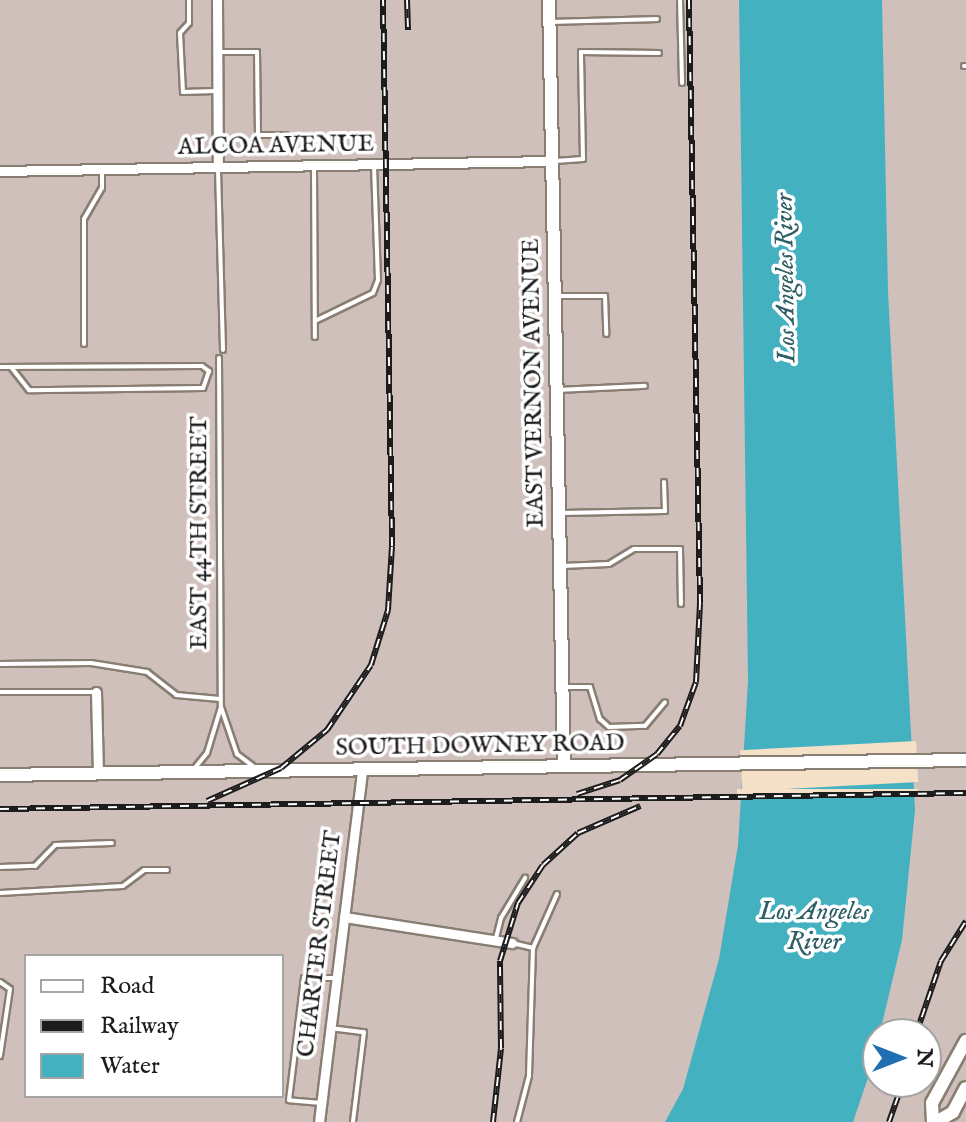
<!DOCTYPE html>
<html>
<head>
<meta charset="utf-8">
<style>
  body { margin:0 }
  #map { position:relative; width:966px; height:1122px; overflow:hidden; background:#f5e1c7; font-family:"IM FELL English",serif }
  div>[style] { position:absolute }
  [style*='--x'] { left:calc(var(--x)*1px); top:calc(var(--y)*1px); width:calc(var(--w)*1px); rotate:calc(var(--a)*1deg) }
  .industrial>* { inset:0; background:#d0c0bc }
  .water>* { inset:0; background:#44b1c1 }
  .pier>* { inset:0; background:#f5e1c7; transform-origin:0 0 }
  .roads { filter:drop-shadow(2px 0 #887e72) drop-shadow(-2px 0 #887e72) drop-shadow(0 2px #887e72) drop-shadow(0 -2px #887e72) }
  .lane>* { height:4px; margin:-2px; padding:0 2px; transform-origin:2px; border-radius:2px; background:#fff }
  .street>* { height:9px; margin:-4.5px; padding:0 4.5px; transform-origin:4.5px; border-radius:4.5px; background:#fff }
  .secondary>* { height:12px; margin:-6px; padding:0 6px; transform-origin:6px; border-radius:6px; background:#fff }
  .rail>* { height:6px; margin-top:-3px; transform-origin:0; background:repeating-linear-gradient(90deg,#fff 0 9px,#1c1c1c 0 18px); box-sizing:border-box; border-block:2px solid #1c1c1c }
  span { translate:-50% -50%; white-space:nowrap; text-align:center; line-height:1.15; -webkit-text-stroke:7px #fff; paint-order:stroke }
  .street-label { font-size:24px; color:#1c1c1c }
  .water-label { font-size:26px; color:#2e5f66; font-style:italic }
  .legend { position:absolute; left:24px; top:954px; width:260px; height:144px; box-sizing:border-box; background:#fff; border:2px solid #a4a4a4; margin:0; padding:10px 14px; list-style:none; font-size:24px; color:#1c1c1c }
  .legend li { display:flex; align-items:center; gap:16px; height:40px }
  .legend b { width:40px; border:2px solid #a4a4a4 }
  .north { position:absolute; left:862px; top:1018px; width:80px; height:80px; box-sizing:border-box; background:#fff; border:2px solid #a4a4a4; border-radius:50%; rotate:90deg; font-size:22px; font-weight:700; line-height:32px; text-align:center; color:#1c1c1c }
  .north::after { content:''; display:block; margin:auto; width:28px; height:36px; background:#1f6fb2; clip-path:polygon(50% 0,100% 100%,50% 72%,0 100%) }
</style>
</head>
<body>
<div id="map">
  <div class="industrial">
    <i style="clip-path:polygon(evenodd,0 0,966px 0,966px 1122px,0 1122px,0 0,26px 956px,282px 956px,282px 1096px,26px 1096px,26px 956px,0 0,878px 1034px,926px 1034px,926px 1082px,878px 1082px,878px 1034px)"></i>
  </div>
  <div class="water">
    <i style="clip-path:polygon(739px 0,882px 0,888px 291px,915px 810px,902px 940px,872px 1066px,853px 1122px,665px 1122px,683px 1089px,719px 959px,738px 845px,748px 681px)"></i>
  </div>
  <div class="pier">
    <i style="left:916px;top:741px;width:41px;height:176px;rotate:87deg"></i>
    <i style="left:918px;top:789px;width:8px;height:181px;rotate:90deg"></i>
  </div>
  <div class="roads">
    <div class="lane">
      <i style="--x:189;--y:0;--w:23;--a:90"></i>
      <i style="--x:189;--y:23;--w:13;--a:132"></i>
      <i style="--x:180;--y:33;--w:59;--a:87.1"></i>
      <i style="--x:183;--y:92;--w:32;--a:-2"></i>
      <i style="--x:680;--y:0;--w:83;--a:88.6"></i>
      <i style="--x:552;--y:22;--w:105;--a:-1.6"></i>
      <i style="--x:219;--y:52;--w:38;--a:0"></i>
      <i style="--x:257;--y:52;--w:83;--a:89.3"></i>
      <i style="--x:258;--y:135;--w:28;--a:0"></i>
      <i style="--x:964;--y:66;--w:2;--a:0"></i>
      <i style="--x:555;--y:161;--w:28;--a:-4"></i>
      <i style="--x:583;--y:159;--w:107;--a:-91.1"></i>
      <i style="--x:581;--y:52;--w:78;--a:0.7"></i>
      <i style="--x:314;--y:168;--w:169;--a:89.7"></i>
      <i style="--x:218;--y:170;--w:180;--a:88.4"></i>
      <i style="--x:557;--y:296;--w:48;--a:0"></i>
      <i style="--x:605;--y:296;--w:38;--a:88"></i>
      <i style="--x:315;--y:321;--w:64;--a:-25.8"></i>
      <i style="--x:373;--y:293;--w:14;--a:-69"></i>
      <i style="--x:378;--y:280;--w:113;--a:-92"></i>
      <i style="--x:84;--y:344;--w:125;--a:-90"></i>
      <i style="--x:84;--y:219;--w:36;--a:-60"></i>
      <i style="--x:102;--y:188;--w:16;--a:-90"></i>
      <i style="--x:219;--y:358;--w:349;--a:89.7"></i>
      <i style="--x:221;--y:707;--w:50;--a:71.2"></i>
      <i style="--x:237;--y:754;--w:20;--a:37"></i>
      <i style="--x:0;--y:367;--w:202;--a:-0.3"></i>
      <i style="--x:202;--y:366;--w:9;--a:36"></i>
      <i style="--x:209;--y:371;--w:18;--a:109"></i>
      <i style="--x:203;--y:388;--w:174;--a:179.3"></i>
      <i style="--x:29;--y:390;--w:28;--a:-128"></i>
      <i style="--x:559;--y:390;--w:86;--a:-2.7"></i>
      <i style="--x:561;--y:513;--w:104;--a:-1.1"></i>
      <i style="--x:665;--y:511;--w:29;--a:-92"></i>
      <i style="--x:562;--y:566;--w:47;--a:-2.4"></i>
      <i style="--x:609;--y:564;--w:29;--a:-31"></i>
      <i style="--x:634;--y:549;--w:46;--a:0"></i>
      <i style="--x:680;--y:549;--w:55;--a:89"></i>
      <i style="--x:0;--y:664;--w:91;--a:-0.6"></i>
      <i style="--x:91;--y:663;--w:57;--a:9.1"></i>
      <i style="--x:147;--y:672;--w:37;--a:38"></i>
      <i style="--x:176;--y:695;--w:44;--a:5.2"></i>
      <i style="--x:565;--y:687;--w:25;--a:0"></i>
      <i style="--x:590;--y:687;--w:34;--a:73"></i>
      <i style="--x:600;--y:719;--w:12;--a:42"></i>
      <i style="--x:609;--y:727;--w:36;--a:-2"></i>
      <i style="--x:645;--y:726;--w:31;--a:-50"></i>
      <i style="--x:0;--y:692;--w:94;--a:0"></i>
      <i style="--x:194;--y:769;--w:21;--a:-51"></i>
      <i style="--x:207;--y:753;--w:48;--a:-73.1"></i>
      <i style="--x:0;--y:867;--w:35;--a:-2"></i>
      <i style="--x:35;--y:866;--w:29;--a:-46"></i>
      <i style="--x:55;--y:845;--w:57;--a:-2"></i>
      <i style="--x:0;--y:893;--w:123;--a:-3.3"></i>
      <i style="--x:123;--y:886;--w:26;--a:-37"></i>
      <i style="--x:144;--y:870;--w:23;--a:0"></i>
      <i style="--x:496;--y:938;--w:21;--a:-76"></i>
      <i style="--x:501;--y:918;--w:47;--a:-59"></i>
      <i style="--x:512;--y:943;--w:22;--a:13"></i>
      <i style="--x:533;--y:948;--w:128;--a:91.8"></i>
      <i style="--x:529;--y:1076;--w:48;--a:104.6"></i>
      <i style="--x:533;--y:948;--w:59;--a:-66"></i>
      <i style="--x:0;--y:982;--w:12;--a:35"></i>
      <i style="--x:10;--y:989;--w:68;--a:98.5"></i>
      <i style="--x:330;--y:1028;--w:34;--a:7"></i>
      <i style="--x:364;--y:1032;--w:91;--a:97"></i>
      <i style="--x:321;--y:1103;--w:32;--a:-175"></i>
      <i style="--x:289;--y:1100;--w:123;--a:-83"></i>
      <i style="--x:304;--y:978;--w:30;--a:0"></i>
    </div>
    <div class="street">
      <i style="--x:217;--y:0;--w:167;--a:89.7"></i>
      <i style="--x:0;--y:171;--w:552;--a:-1.04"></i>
      <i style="--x:96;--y:692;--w:82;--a:88.6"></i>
      <i style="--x:344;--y:917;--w:170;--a:8.8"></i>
      <i style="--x:319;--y:1122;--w:355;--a:-83"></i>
    </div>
    <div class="secondary">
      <i style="--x:549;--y:0;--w:765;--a:88.88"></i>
      <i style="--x:0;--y:775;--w:966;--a:-0.89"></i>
      <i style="--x:933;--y:1122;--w:19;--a:-93"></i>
      <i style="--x:932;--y:1103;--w:71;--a:-61.3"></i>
      <i style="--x:936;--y:1122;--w:20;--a:-30"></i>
      <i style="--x:953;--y:1112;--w:27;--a:-62"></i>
    </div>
  </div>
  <div class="rail">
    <i style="--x:407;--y:0;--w:30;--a:88"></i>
    <i style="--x:577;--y:794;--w:45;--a:-18"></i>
    <i style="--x:620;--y:780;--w:45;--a:-35.1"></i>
    <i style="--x:657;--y:754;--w:36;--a:-51"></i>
    <i style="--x:680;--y:726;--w:47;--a:-70"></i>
    <i style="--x:696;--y:682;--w:79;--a:-87.1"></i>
    <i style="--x:700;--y:603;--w:603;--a:-91.05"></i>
    <i style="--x:207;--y:801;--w:81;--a:-24"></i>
    <i style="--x:281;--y:768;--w:60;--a:-39.6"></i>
    <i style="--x:327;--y:730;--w:78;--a:-55.9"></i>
    <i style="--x:371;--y:665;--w:58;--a:-72.8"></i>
    <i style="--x:388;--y:610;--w:64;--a:-86.4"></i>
    <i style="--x:392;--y:546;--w:546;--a:-90.94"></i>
    <i style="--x:0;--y:809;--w:966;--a:-0.95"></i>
    <i style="--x:916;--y:1034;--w:77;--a:-71.1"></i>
    <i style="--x:941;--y:961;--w:47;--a:-58"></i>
    <i style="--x:493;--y:1122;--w:74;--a:-83.8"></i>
    <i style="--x:501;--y:1048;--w:87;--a:-90.7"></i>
    <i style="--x:500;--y:961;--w:61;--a:-72.8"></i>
    <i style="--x:518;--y:903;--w:45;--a:-56.7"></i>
    <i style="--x:543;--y:865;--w:47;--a:-42.4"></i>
    <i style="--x:578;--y:833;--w:68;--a:-23.5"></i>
    <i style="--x:889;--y:1122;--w:42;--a:-70.7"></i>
  </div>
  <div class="street-label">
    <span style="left:276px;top:146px;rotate:-1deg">ALCOA AVENUE</span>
    <span style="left:534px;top:383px;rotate:-91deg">EAST VERNON AVENUE</span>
    <span style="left:200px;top:533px;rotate:-90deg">EAST 44TH STREET</span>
    <span style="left:480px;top:746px;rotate:-1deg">SOUTH DOWNEY ROAD</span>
    <span style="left:320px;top:944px;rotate:-83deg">CHARTER STREET</span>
  </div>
  <div class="water-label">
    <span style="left:786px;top:278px;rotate:-91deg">Los Angeles River</span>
    <span style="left:814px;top:927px">Los Angeles<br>River</span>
  </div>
  <ul class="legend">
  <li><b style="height:10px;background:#fff"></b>Road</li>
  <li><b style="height:10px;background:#1c1c1c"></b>Railway</li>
  <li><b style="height:22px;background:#44b1c1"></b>Water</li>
  </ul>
  <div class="north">N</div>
</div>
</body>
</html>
